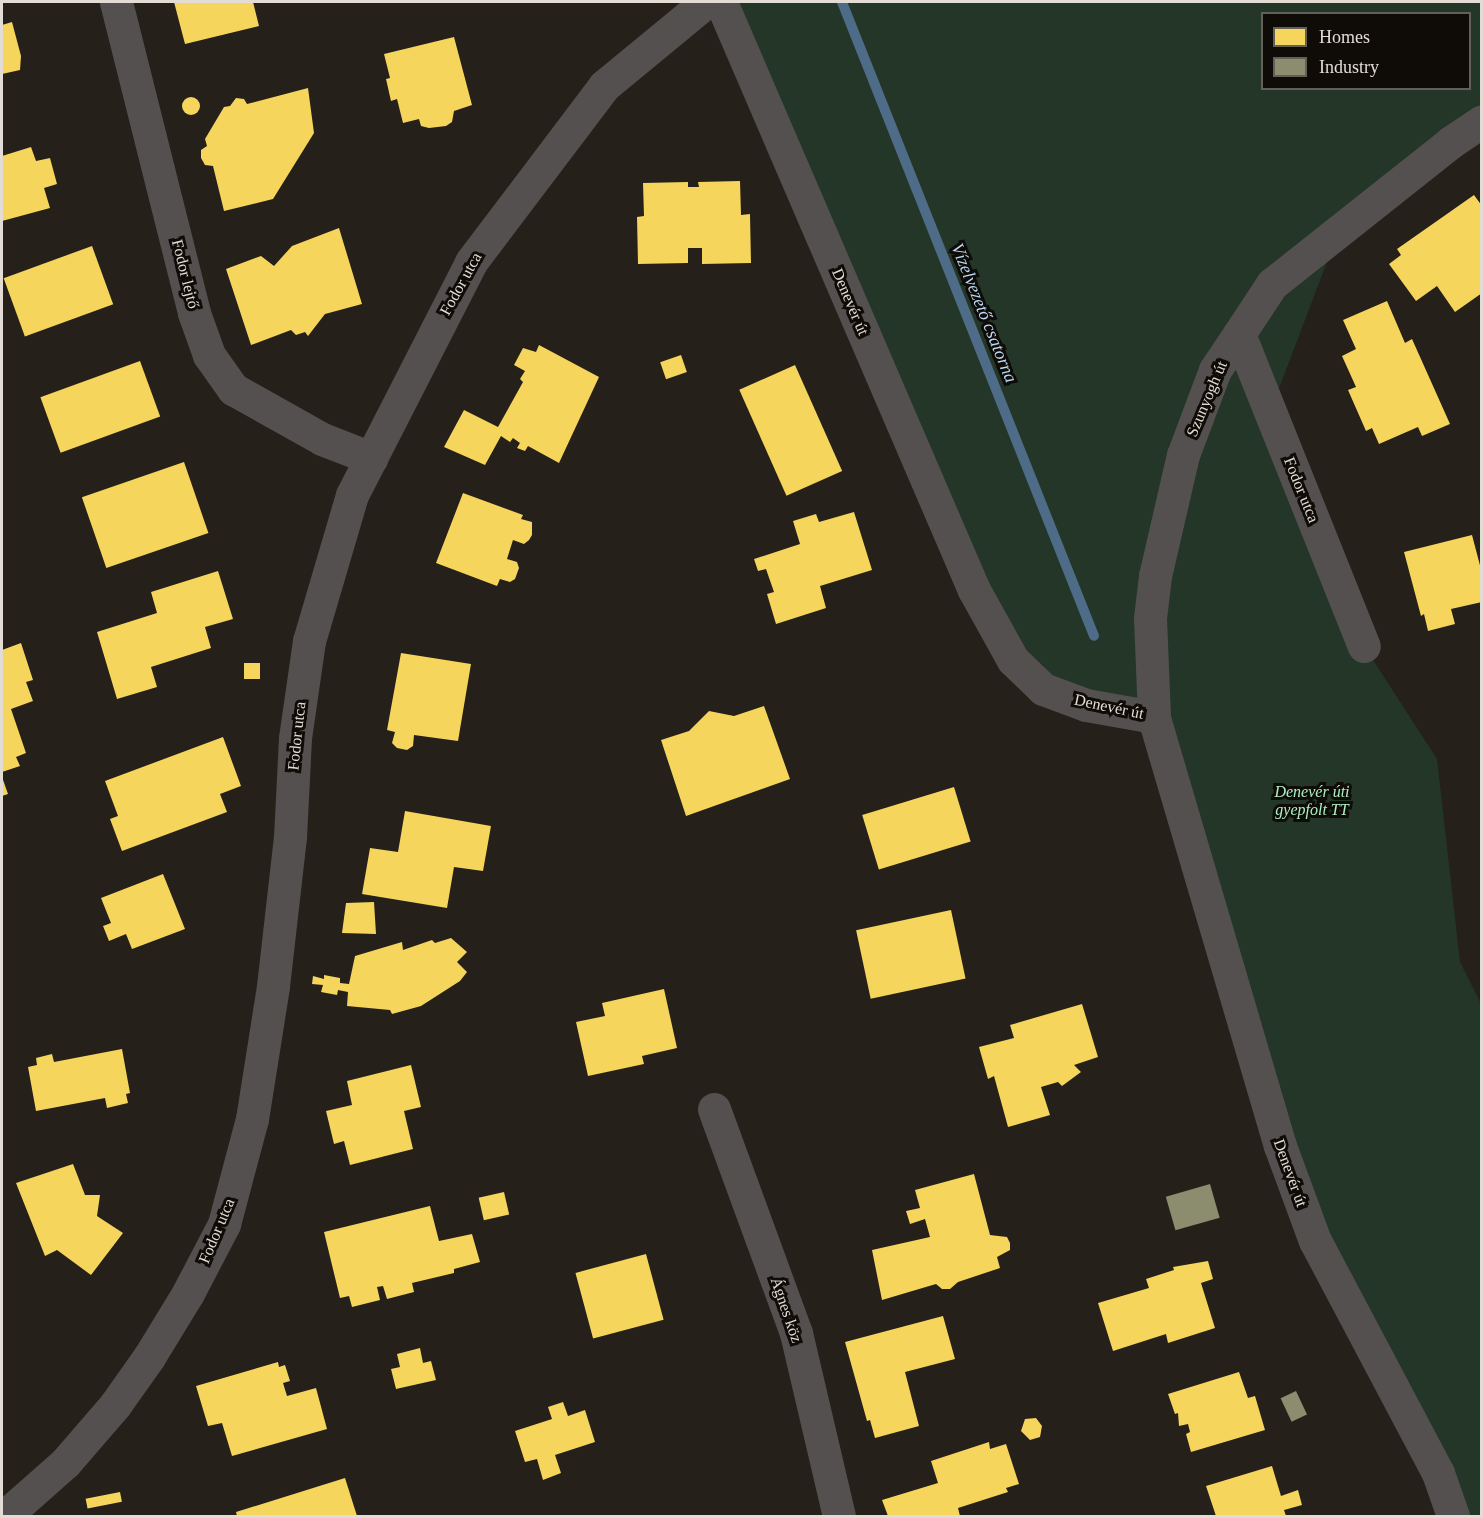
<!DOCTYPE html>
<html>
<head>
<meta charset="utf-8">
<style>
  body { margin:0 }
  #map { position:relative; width:1483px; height:1518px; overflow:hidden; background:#26201a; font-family:Georgia,serif }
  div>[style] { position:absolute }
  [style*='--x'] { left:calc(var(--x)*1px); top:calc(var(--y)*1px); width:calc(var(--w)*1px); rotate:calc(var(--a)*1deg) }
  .green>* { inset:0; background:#233628 }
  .homes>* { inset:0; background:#f6d55c; transform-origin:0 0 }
  .round { border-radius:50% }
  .industry>* { inset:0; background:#8c8c6e; transform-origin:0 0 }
  .stream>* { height:10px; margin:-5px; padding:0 5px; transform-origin:5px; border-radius:5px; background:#4e6c87 }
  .street>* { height:33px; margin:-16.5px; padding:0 16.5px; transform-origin:16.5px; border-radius:16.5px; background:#54504f }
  span { translate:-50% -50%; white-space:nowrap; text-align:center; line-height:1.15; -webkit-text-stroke:6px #0f0b07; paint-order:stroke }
  .street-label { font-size:16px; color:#e2dcd5 }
  .park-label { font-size:16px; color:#acf1c5; font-style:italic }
  .water-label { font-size:18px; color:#badaf9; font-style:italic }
  .frame { position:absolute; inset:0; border:3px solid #e2dcd5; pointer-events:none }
  .legend { position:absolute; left:1261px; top:12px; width:210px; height:78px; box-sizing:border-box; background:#0f0b07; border:2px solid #635f59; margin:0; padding:8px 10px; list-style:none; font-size:18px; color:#e2dcd5 }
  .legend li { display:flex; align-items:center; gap:12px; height:30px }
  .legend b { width:30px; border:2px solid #635f59 }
</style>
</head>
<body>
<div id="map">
  <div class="green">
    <i style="clip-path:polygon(evenodd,721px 2px,1481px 2px,1481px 121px,1349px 204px,1270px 412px,1364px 646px,1437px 759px,1460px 962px,1481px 1004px,1481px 1516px,1453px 1516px,1315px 1241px,1154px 717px,1013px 660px,721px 2px,1262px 14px,1470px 14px,1470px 88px,1262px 88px,1262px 14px)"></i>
  </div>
  <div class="homes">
    <i style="clip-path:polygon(174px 2px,253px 2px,259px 26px,185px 44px)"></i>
    <i style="clip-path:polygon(12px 22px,21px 56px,20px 70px,2px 74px,2px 25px)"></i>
    <i style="clip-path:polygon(454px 37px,472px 105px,454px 111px,452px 122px,446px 126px,429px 128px,421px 126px,419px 119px,403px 123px,397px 99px,391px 101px,386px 79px,390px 78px,384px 54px)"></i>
    <i style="clip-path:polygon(308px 88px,314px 133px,273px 199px,224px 211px,213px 166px,205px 165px,201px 158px,201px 150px,207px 146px,205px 139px,224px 107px,230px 106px,236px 98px,244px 99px,247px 104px)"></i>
    <i class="round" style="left:182px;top:97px;width:18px;height:18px"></i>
    <i style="clip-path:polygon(31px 147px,36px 161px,50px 158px,57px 184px,44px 188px,50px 208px,2px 221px,2px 156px)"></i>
    <i style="clip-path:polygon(740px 181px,741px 215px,750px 214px,751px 263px,702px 264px,702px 248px,688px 248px,688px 263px,638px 264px,637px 217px,644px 216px,643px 183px,688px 182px,688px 187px,699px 187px,698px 182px)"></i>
    <i style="clip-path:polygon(1474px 195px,1482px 206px,1482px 293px,1455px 312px,1437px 286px,1416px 301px,1389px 264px,1401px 255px,1397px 249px)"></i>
    <i style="clip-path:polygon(339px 228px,362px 304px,325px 314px,308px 336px,305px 332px,296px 335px,291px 330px,251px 345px,226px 269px,261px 256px,274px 266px,292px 246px)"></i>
    <i style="left:92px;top:246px;width:62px;height:94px;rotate:70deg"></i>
    <i style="clip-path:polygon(1387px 301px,1405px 343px,1412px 339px,1450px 424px,1422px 436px,1418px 427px,1379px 444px,1372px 428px,1366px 431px,1348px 390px,1356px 387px,1342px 356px,1356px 349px,1343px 320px)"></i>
    <i style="clip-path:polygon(539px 345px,599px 377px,559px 463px,528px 446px,525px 451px,517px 448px,520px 443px,513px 438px,510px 442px,501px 436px,485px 465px,444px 447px,464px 410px,498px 427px,523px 382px,520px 379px,525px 371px,514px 365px,523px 348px,536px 352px)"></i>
    <i style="left:681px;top:355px;width:18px;height:22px;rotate:71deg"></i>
    <i style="left:140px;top:361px;width:59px;height:106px;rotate:70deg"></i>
    <i style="left:795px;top:365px;width:116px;height:61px;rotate:66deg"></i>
    <i style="left:184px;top:462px;width:75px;height:108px;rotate:71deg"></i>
    <i style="clip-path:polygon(463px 493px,523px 515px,521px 519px,532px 522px,532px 535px,529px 540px,524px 544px,513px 540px,507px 559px,517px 562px,519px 568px,515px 579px,510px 582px,500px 579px,497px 586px,436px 563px)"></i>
    <i style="clip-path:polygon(854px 512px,872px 570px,820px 586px,826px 608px,776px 624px,767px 594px,774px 592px,766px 569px,758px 571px,754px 559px,800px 544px,793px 521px,816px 514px,819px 522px)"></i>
    <i style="clip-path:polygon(1472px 535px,1482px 573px,1482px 602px,1451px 609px,1455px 624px,1428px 631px,1424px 614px,1421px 616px,1404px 552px)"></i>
    <i style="clip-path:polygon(218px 571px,233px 619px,205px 627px,211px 648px,151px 667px,157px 687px,117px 699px,97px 632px,157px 613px,151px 592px)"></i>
    <i style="clip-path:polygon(21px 643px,33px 680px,26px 682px,33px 701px,11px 709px,26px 753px,16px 757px,20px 766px,2px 772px,2px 650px)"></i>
    <i style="clip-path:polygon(401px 653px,471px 664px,458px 741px,414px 735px,413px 746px,407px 750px,397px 748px,392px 743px,395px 732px,387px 730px)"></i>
    <i style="left:244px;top:663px;width:16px;height:16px"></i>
    <i style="clip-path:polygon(764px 706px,790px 779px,686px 816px,661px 740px,689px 731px,709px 711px,734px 716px)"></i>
    <i style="clip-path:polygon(223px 737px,241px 786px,220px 794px,227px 812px,122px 851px,110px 819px,118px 816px,105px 781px)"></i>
    <i style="clip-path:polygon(2px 777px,8px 794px,2px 796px)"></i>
    <i style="left:954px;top:787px;width:57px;height:96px;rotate:73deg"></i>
    <i style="clip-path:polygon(405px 811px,491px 826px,483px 871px,454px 867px,447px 908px,362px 894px,370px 848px,398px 852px)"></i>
    <i style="clip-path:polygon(163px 874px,185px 929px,132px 949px,126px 934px,109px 941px,103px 926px,111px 923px,101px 898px)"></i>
    <i style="clip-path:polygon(374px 902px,376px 934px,342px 933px,346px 903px)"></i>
    <i style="left:951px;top:910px;width:70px;height:97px;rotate:78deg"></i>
    <i style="clip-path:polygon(451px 938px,467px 952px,457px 962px,467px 972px,460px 981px,421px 1006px,392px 1014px,390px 1010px,347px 1006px,348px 992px,338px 990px,337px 995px,321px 992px,323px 985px,312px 984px,313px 976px,324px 979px,324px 975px,340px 978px,340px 983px,349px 984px,355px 956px,402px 942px,403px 950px,432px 940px,435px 943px)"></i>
    <i style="clip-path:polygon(664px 989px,677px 1048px,642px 1056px,644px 1064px,588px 1076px,576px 1022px,605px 1016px,602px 1003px)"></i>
    <i style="clip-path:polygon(1082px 1004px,1098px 1057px,1074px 1065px,1081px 1072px,1062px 1086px,1058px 1082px,1041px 1087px,1050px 1115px,1008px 1127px,994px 1076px,988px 1079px,979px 1047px,1014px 1038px,1010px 1025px)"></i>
    <i style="clip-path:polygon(122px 1049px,130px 1093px,126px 1094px,128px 1103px,107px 1108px,105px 1098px,36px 1111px,28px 1067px,37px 1065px,36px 1058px,52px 1054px,54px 1062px)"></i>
    <i style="clip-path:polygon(411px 1065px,421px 1107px,404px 1111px,413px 1149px,350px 1165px,344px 1141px,334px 1144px,326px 1111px,352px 1105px,347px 1081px)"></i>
    <i style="clip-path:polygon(73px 1164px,85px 1195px,100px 1195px,97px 1216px,123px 1233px,91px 1275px,57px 1250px,45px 1256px,16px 1183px)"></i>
    <i style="clip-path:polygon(974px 1174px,990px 1235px,1007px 1237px,1010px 1243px,1010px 1250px,997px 1257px,1000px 1268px,958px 1282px,950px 1289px,942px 1289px,936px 1284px,882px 1300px,872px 1250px,930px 1237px,925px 1219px,910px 1224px,906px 1211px,920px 1208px,915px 1190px)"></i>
    <i style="left:504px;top:1192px;width:23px;height:26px;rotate:77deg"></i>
    <i style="clip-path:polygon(430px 1206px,439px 1241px,472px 1234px,480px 1262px,454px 1269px,454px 1273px,412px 1283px,414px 1292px,387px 1299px,383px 1286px,377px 1287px,380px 1300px,352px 1307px,349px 1296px,340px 1298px,324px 1232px)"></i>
    <i style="left:646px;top:1254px;width:68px;height:73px;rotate:75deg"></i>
    <i style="clip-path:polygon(1208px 1261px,1213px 1279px,1201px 1283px,1215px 1328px,1168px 1343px,1166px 1334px,1113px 1351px,1098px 1303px,1149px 1288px,1146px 1279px,1174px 1270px,1173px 1267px)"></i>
    <i style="clip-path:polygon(943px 1316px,955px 1359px,905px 1372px,919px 1426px,875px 1438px,870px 1420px,867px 1421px,845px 1342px)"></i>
    <i style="clip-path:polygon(420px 1348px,423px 1363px,431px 1361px,436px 1380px,396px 1389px,391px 1369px,400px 1367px,397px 1354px)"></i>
    <i style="clip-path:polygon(278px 1362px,279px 1367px,285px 1365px,290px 1381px,283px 1383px,287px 1396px,316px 1388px,327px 1429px,232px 1456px,222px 1423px,208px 1426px,196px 1386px)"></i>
    <i style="clip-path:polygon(1239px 1372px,1248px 1398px,1255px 1396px,1265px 1430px,1191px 1452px,1186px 1434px,1190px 1432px,1188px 1424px,1179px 1426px,1178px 1413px,1175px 1414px,1168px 1394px)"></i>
    <i style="clip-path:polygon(563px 1402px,568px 1416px,585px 1410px,595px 1442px,555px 1455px,561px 1473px,543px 1480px,537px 1459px,525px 1462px,515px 1431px,552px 1419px,548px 1407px)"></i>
    <i style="clip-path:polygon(1036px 1418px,1042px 1426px,1040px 1437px,1030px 1440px,1021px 1431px,1025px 1419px)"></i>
    <i style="clip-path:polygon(989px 1442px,990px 1449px,1006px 1444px,1019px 1484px,1006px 1488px,1008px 1492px,958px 1508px,960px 1516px,888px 1516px,882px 1500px,938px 1483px,931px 1461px)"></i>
    <i style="clip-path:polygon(1272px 1466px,1281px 1496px,1298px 1490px,1302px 1505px,1284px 1510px,1286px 1516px,1216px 1516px,1206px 1486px)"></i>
    <i style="clip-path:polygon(345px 1478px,357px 1516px,237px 1516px,236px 1512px)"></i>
    <i style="left:120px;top:1492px;width:10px;height:35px;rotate:79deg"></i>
  </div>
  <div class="industry">
    <i style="left:1210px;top:1184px;width:35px;height:46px;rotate:74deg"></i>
    <i style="left:1296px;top:1391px;width:26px;height:17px;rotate:65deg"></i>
  </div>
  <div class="stream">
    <i style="--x:842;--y:2;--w:682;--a:68.32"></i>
  </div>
  <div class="street">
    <i style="--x:116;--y:2;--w:321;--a:75.9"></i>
    <i style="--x:194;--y:313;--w:45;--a:70.3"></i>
    <i style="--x:209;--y:355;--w:42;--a:54.8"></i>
    <i style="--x:233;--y:389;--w:102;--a:29.3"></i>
    <i style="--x:322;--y:439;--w:53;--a:21.2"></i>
    <i style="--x:721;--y:2;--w:640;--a:66.72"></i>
    <i style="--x:974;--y:590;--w:80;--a:60.9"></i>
    <i style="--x:1013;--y:660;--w:42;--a:44"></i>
    <i style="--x:1043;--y:689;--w:46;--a:20.4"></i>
    <i style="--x:1086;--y:705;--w:69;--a:10"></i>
    <i style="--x:1239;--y:334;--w:336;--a:68.2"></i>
    <i style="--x:714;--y:1109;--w:239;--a:69.9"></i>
    <i style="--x:796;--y:1333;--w:188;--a:76.8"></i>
    <i style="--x:5;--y:1516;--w:80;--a:-41.5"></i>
    <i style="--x:65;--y:1463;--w:77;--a:-49.2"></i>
    <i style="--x:115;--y:1405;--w:59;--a:-54.7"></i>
    <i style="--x:149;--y:1357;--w:75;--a:-58.6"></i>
    <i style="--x:188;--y:1293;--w:78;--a:-62.4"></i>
    <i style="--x:224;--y:1224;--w:109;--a:-75.1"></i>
    <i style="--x:252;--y:1119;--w:135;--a:-81"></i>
    <i style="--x:273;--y:986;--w:150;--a:-83.5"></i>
    <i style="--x:290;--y:837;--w:99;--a:-87.1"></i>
    <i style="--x:295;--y:738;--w:98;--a:-81.8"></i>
    <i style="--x:309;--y:641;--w:152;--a:-73.6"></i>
    <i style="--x:352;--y:495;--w:262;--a:-62.9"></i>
    <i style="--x:471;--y:262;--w:221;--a:-52.9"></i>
    <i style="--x:604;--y:86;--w:132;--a:-39.5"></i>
    <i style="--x:1453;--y:1516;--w:46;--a:-109.2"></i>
    <i style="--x:1438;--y:1473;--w:263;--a:-117.9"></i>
    <i style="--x:1315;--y:1241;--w:101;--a:-110.2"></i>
    <i style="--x:1280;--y:1146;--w:447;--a:-106.4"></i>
    <i style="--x:1154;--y:717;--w:99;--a:-92.3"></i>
    <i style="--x:1150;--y:618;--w:42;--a:-83.2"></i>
    <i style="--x:1155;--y:576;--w:124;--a:-77"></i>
    <i style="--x:1183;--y:455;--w:91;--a:-69.4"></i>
    <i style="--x:1215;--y:370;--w:43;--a:-56.3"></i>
    <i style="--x:1239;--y:334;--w:60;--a:-56.6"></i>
    <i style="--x:1272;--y:284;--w:228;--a:-38.4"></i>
    <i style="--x:1451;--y:142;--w:37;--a:-34"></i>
  </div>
  <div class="street-label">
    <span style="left:185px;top:274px;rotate:76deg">Fodor lejtő</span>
    <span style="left:461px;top:284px;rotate:-61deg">Fodor utca</span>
    <span style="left:850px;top:302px;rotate:67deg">Denevér út</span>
    <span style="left:1207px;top:399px;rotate:-67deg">Szunyogh út</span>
    <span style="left:1301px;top:490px;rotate:68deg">Fodor utca</span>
    <span style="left:1109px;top:707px;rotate:12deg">Denevér út</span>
    <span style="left:297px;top:736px;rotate:-84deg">Fodor utca</span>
    <span style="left:1290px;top:1173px;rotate:70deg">Denevér út</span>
    <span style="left:217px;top:1231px;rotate:-67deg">Fodor utca</span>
    <span style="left:786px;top:1310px;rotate:71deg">Ágnes köz</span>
  </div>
  <div class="park-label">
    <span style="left:1312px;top:801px">Denevér úti<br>gyepfolt TT</span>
  </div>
  <div class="water-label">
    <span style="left:984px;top:313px;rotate:68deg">Vízelvezető csatorna</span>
  </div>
  <div class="frame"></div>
  <ul class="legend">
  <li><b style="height:16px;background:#f6d55c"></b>Homes</li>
  <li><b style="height:16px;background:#8c8c6e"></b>Industry</li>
  </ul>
</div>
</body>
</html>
